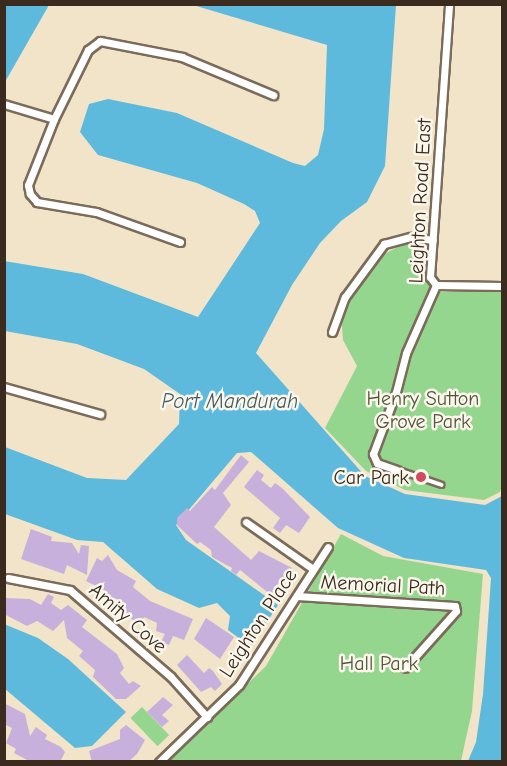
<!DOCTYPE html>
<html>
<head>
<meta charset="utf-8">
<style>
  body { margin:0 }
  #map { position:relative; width:507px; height:766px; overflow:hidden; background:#f1e4c9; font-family:"Comic Neue",sans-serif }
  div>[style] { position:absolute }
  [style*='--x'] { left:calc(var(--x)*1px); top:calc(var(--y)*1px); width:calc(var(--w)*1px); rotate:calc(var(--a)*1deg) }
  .green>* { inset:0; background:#95d68e; transform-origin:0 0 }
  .water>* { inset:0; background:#5ebadc }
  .building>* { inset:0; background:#c7b1dc }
  .roads { filter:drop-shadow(2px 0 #7b6b5a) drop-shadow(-2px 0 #7b6b5a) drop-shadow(0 2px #7b6b5a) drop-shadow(0 -2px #7b6b5a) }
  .lane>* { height:4px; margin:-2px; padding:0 2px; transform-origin:2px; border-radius:2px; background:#fff }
  .street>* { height:7px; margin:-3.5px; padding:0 3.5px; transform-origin:3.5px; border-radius:3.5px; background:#fff }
  .dots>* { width:16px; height:16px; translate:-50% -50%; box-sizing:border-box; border:3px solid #fbf7ec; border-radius:50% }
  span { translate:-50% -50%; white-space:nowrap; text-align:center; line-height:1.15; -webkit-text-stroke:5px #fbf7ec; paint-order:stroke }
  .street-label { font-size:20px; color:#3b2a1e }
  .park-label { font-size:20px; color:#52553a }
  .poi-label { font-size:20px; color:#3b2a1e }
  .right { translate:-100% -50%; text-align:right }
  .water-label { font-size:21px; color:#475c60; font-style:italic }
  .frame { position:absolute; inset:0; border:6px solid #3b2a1e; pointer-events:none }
</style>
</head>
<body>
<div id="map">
  <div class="green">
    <i style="clip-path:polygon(408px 241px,424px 246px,425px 278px,439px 292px,502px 291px,502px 485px,500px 492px,484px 500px,405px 490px,366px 471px,325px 428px,357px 366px,343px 340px,341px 315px,351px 293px,381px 256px)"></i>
    <i style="clip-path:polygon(341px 534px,383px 556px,483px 574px,472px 711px,461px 761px,167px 762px,266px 666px)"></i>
    <i style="left:142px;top:707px;width:39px;height:16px;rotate:46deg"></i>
  </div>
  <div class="water">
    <i style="clip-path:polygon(4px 5px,49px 5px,5px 82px,4px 82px)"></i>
    <i style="clip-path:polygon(193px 5px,396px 5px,385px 166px,367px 202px,341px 221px,320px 243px,292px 285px,256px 353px,365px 476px,405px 494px,485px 505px,502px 496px,502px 761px,468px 761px,476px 742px,483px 694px,491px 578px,486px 570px,404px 558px,338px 528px,251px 452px,237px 453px,176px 525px,186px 540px,278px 605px,251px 647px,228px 630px,230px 616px,217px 603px,199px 608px,157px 589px,103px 542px,77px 540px,5px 514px,5px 447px,87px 478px,126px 480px,179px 424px,180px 394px,144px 369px,77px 344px,5px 331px,4px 261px,83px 274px,198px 317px,260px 223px,255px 211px,244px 204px,197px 183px,98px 155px,80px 132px,89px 104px,108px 99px,177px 113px,293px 163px,305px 166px,318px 155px,324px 129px,327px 45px)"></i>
    <i style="clip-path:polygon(4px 624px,38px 638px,68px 659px,126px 712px,92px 746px,75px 748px,5px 689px)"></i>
  </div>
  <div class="building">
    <i style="clip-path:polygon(241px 455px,249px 462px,223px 493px,231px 505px,214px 527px,251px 560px,259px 551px,292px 568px,277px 600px,240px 570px,236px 575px,231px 571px,232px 568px,212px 557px,211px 550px,200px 542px,197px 544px,177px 525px,177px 518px,187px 508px,190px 511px,212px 487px,215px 490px)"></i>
    <i style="clip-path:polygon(257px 470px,264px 475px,261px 480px,271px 488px,275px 483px,282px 488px,310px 517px,299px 533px,286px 525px,280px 533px,273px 528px,280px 518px,244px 487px)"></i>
    <i style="clip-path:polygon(31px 529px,52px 537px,51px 541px,72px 543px,79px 554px,81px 545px,89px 546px,87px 575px,67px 565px,64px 574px,21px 559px)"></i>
    <i style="clip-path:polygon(108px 555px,117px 570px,136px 581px,133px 587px,150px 601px,193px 619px,184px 640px,173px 636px,169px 645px,161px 642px,165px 634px,156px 631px,157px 623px,144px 617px,139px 625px,122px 611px,126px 604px,115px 598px,112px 605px,103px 601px,108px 592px,86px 581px,97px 558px,102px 561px)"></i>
    <i style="clip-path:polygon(48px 594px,54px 597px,51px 603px,61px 610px,68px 605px,87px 620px,82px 627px,117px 654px,124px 668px,120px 673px,129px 684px,133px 681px,141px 686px,126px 699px,116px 699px,93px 677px,95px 670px,79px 656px,83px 651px,67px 638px,64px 620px,53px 631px,37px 621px,27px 626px,4px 614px,4px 598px,30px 599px,41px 605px)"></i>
    <i style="clip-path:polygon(206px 618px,234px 637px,220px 659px,194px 639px)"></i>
    <i style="clip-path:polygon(187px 655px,204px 673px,209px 668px,213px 671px,222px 684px,215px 691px,211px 687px,201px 692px,177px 665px)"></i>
    <i style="clip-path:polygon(163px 697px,173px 705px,162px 715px,169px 721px,162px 727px,147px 712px)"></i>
    <i style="clip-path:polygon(4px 703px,25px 714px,30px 736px,36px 727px,47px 735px,45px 739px,61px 747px,65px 752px,60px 762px,31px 762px,14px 753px,16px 749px,6px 743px,12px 728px,4px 724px)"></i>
    <i style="clip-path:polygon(126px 725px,145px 740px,137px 754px,128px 762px,92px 762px,89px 751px,120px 739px,120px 730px)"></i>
  </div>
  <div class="roads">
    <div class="lane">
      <i style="--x:398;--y:470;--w:46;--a:18.8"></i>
    </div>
    <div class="street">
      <i style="--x:4;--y:104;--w:52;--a:16.7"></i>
      <i style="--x:180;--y:242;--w:89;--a:-160.3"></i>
      <i style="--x:96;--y:212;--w:60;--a:-170.4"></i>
      <i style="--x:37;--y:202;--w:11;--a:-131"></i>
      <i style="--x:30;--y:194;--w:9;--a:-103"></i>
      <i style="--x:28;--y:185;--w:71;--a:-68.5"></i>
      <i style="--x:54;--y:119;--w:77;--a:-63.8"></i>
      <i style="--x:88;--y:50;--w:15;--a:-37"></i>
      <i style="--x:100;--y:41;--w:84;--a:11"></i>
      <i style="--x:182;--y:57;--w:99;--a:22.7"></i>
      <i style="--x:436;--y:285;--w:10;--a:-127"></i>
      <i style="--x:430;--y:277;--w:274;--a:-86"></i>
      <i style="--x:436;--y:285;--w:66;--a:0.9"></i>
      <i style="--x:332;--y:332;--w:37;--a:-70"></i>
      <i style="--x:345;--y:297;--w:66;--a:-53.7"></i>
      <i style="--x:384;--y:244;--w:28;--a:-15"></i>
      <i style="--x:411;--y:237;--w:22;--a:8"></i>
      <i style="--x:4;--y:387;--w:100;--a:15.7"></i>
      <i style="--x:397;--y:470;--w:21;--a:-161"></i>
      <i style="--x:377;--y:463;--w:10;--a:-114"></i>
      <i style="--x:373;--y:454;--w:66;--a:-69.6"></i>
      <i style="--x:396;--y:392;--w:40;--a:-75.6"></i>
      <i style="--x:406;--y:353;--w:74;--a:-66.2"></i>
      <i style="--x:246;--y:522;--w:82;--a:35"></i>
      <i style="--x:8;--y:578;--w:63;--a:11"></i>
      <i style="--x:70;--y:590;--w:133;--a:40.7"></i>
      <i style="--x:171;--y:677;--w:54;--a:48"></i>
      <i style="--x:297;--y:596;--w:158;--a:3.6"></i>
      <i style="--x:455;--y:606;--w:5;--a:79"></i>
      <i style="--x:456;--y:611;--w:76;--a:131.8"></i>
      <i style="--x:159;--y:762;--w:111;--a:-43.9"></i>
      <i style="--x:239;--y:685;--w:164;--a:-57.2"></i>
    </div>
  </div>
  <div class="dots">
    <i style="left:421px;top:477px;background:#d1495b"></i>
  </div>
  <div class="street-label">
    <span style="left:420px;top:201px;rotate:-87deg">Leighton Road East</span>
    <span style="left:383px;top:585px;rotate:3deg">Memorial Path</span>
    <span style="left:128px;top:618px;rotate:41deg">Amity Cove</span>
    <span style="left:258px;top:623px;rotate:-57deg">Leighton Place</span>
  </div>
  <div class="park-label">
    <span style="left:423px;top:410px">Henry Sutton<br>Grove Park</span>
    <span style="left:379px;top:663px">Hall Park</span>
  </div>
  <div class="poi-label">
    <span class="right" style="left:409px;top:477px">Car Park</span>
  </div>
  <div class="water-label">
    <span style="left:230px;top:401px">Port Mandurah</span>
  </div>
  <div class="frame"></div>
</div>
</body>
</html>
